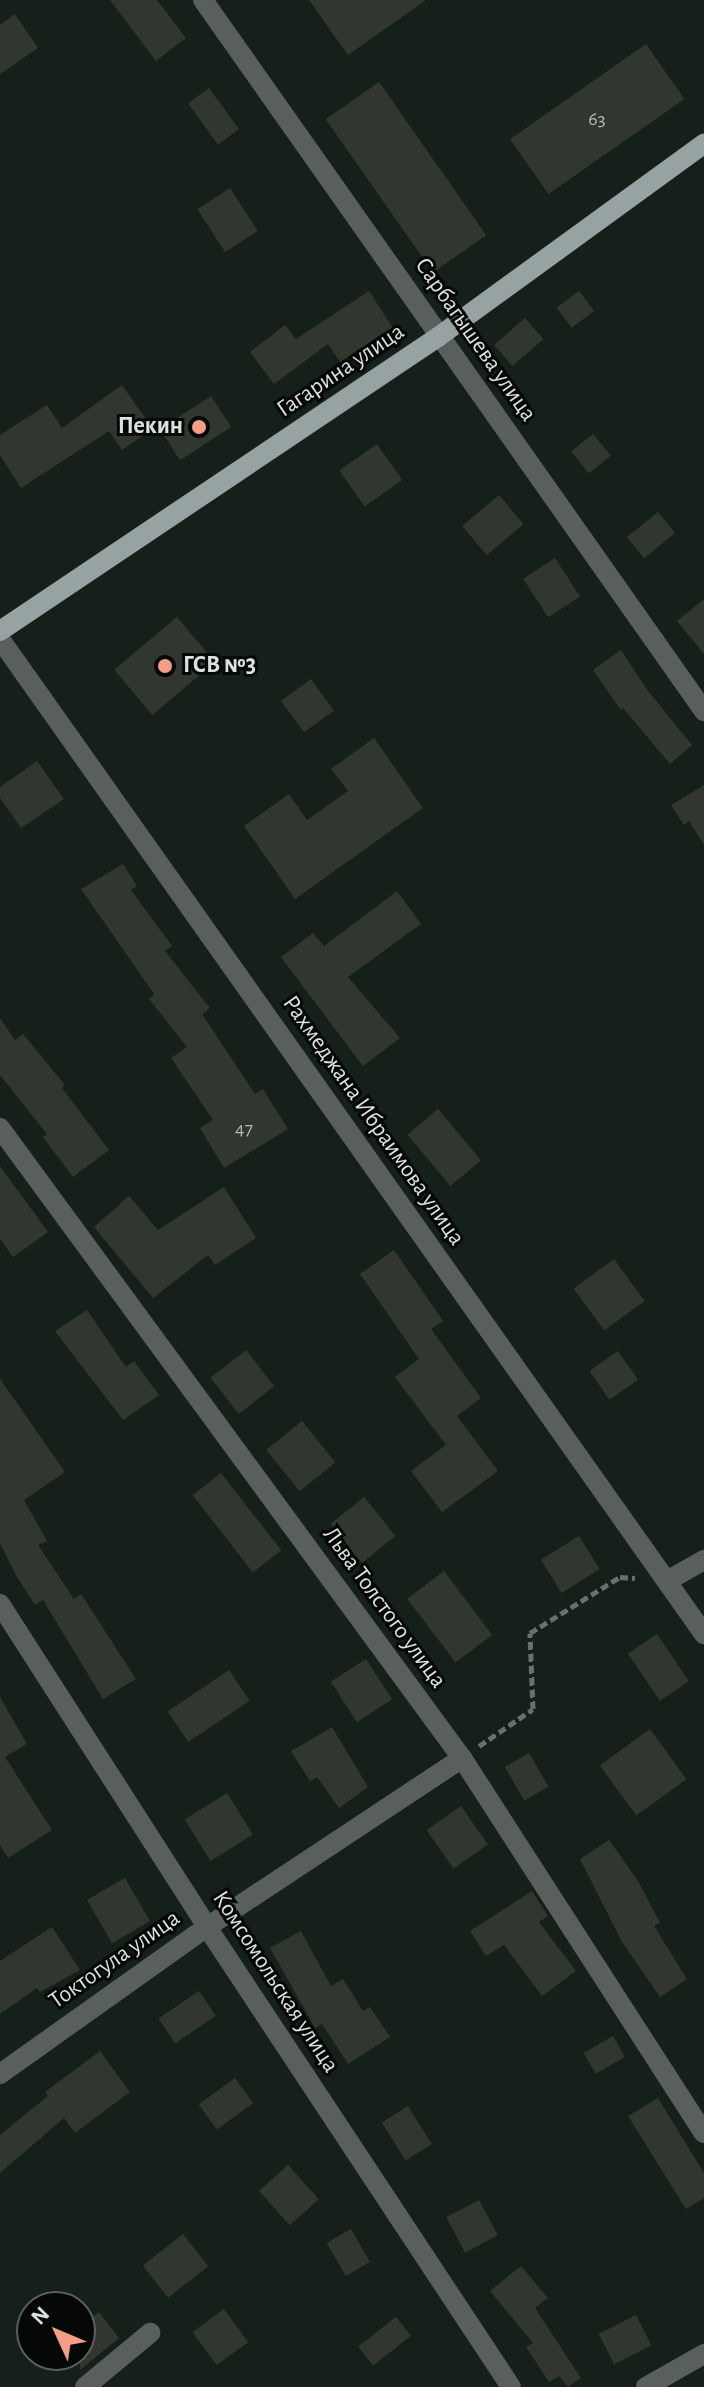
<!DOCTYPE html>
<html>
<head>
<meta charset="utf-8">
<style>
  body { margin:0 }
  #map { position:relative; width:704px; height:2387px; overflow:hidden; background:#15201a; font-family:"Alegreya Sans",sans-serif }
  div>[style] { position:absolute }
  [style*='--x'] { left:calc(var(--x)*1px); top:calc(var(--y)*1px); width:calc(var(--w)*1px); rotate:calc(var(--a)*1deg) }
  .building>* { inset:0; background:#31372e; transform-origin:0 0 }
  .path>* { height:5px; margin-top:-2.5px; transform-origin:0; background:repeating-linear-gradient(90deg,#68706c 0 8px,transparent 0 12px) }
  .minor>* { height:20px; margin:-10px; padding:0 10px; transform-origin:10px; border-radius:10px; background:#595f5f }
  .major>* { height:20px; margin:-10px; padding:0 10px; transform-origin:10px; border-radius:10px; background:#96a3a2 }
  .dots>* { width:22px; height:22px; translate:-50% -50%; box-sizing:border-box; border:4px solid #050806; border-radius:50% }
  span { translate:-50% -50%; white-space:nowrap; text-align:center; line-height:1.15; -webkit-text-stroke:6px #050806; paint-order:stroke }
  .number-label { font-size:20px; color:#b1b7b3 }
  .number-label span { -webkit-text-stroke-width:0 }
  .street-label { font-size:24px; color:#dce2df }
  .poi-label { font-size:24px; color:#dce2df; font-weight:700 }
  .right { translate:-100% -50%; text-align:right }
  .left { translate:0 -50%; text-align:left }
  .north { position:absolute; left:16px; top:2291px; width:80px; height:80px; box-sizing:border-box; background:#050806; border:2px solid #5b5f5d; border-radius:50%; rotate:314deg; font-size:22px; font-weight:700; line-height:32px; text-align:center; color:#dce2df }
  .north::after { content:''; display:block; margin:auto; width:28px; height:36px; background:#f49e87; clip-path:polygon(50% 0,100% 100%,50% 72%,0 100%) }
</style>
</head>
<body>
<div id="map">
  <div class="building">
    <i style="clip-path:polygon(110px 0,157px 0,186px 38px,156px 61px)"></i>
    <i style="clip-path:polygon(309px 0,426px 0,348px 55px)"></i>
    <i style="clip-path:polygon(15px 14px,38px 48px,0 74px,0 25px)"></i>
    <i style="left:646px;top:44px;width:67px;height:166px;rotate:55deg"></i>
    <i style="left:379px;top:82px;width:187px;height:65px;rotate:55deg"></i>
    <i style="left:209px;top:88px;width:51px;height:26px;rotate:54deg"></i>
    <i style="left:230px;top:188px;width:51px;height:39px;rotate:57deg"></i>
    <i style="clip-path:polygon(369px 291px,393px 328px,340px 362px,328px 344px,274px 384px,250px 352px,285px 325px,296px 339px)"></i>
    <i style="left:579px;top:291px;width:25px;height:28px;rotate:53deg"></i>
    <i style="left:525px;top:318px;width:28px;height:41px;rotate:49deg"></i>
    <i style="clip-path:polygon(122px 385px,153px 429px,122px 450px,109px 431px,21px 488px,0 455px,0 435px,47px 405px,62px 428px)"></i>
    <i style="left:211px;top:396px;width:37px;height:61px;rotate:57deg"></i>
    <i style="left:593px;top:434px;width:28px;height:28px;rotate:51deg"></i>
    <i style="left:377px;top:444px;width:44px;height:46px;rotate:55deg"></i>
    <i style="left:499px;top:495px;width:38px;height:48px;rotate:50deg"></i>
    <i style="left:658px;top:512px;width:27px;height:40px;rotate:51deg"></i>
    <i style="left:555px;top:558px;width:46px;height:38px;rotate:57deg"></i>
    <i style="clip-path:polygon(704px 599px,704px 654px,677px 621px)"></i>
    <i style="left:177px;top:617px;width:59px;height:82px;rotate:50deg"></i>
    <i style="clip-path:polygon(621px 650px,648px 691px,692px 745px,670px 764px,623px 708px,621px 710px,593px 670px)"></i>
    <i style="left:311px;top:679px;width:39px;height:37px;rotate:54deg"></i>
    <i style="clip-path:polygon(374px 738px,423px 808px,295px 899px,244px 826px,289px 794px,307px 820px,348px 791px,331px 769px)"></i>
    <i style="clip-path:polygon(37px 761px,64px 799px,21px 828px,0 798px,0 787px)"></i>
    <i style="clip-path:polygon(704px 785px,704px 845px,689px 821px,684px 825px,671px 805px)"></i>
    <i style="clip-path:polygon(123px 864px,137px 886px,131px 890px,172px 946px,165px 951px,210px 1008px,202px 1014px,255px 1094px,263px 1089px,288px 1129px,224px 1168px,200px 1128px,213px 1120px,171px 1058px,187px 1047px,149px 999px,154px 994px,81px 889px)"></i>
    <i style="clip-path:polygon(397px 891px,421px 924px,348px 977px,400px 1038px,363px 1066px,281px 957px,313px 933px,324px 946px)"></i>
    <i style="clip-path:polygon(0 1018px,15px 1040px,23px 1034px,65px 1085px,62px 1088px,109px 1150px,73px 1177px,43px 1137px,47px 1134px,0 1075px)"></i>
    <i style="left:438px;top:1109px;width:67px;height:40px;rotate:50deg"></i>
    <i style="clip-path:polygon(0 1166px,48px 1232px,13px 1257px,0 1239px)"></i>
    <i style="clip-path:polygon(224px 1187px,256px 1238px,215px 1265px,208px 1255px,153px 1298px,94px 1227px,129px 1196px,158px 1230px)"></i>
    <i style="clip-path:polygon(394px 1250px,443px 1321px,431px 1329px,481px 1398px,457px 1416px,498px 1471px,442px 1512px,411px 1471px,446px 1445px,395px 1377px,419px 1359px,360px 1274px)"></i>
    <i style="left:614px;top:1259px;width:52px;height:50px;rotate:54deg"></i>
    <i style="clip-path:polygon(87px 1310px,126px 1367px,134px 1361px,159px 1395px,123px 1420px,55px 1331px)"></i>
    <i style="left:246px;top:1350px;width:46px;height:45px;rotate:52deg"></i>
    <i style="left:618px;top:1351px;width:35px;height:35px;rotate:55deg"></i>
    <i style="clip-path:polygon(0 1379px,65px 1472px,24px 1500px,47px 1541px,38px 1545px,74px 1599px,81px 1594px,136px 1679px,103px 1699px,43px 1600px,35px 1605px,17px 1577px,0 1543px)"></i>
    <i style="left:302px;top:1421px;width:53px;height:46px;rotate:51deg"></i>
    <i style="left:221px;top:1473px;width:98px;height:36px;rotate:52deg"></i>
    <i style="left:364px;top:1497px;width:50px;height:43px;rotate:51deg"></i>
    <i style="left:579px;top:1536px;width:39px;height:45px;rotate:58deg"></i>
    <i style="left:444px;top:1571px;width:80px;height:46px;rotate:53deg"></i>
    <i style="left:657px;top:1634px;width:57px;height:35px;rotate:56deg"></i>
    <i style="left:366px;top:1659px;width:48px;height:42px;rotate:57deg"></i>
    <i style="left:229px;top:1670px;width:37px;height:74px;rotate:56deg"></i>
    <i style="clip-path:polygon(0 1697px,27px 1744px,5px 1757px,52px 1830px,8px 1858px,0 1845px)"></i>
    <i style="clip-path:polygon(332px 1727px,368px 1787px,339px 1808px,317px 1777px,310px 1781px,291px 1751px)"></i>
    <i style="left:650px;top:1729px;width:62px;height:62px;rotate:54deg"></i>
    <i style="left:529px;top:1753px;width:39px;height:28px;rotate:60deg"></i>
    <i style="left:227px;top:1793px;width:49px;height:50px;rotate:58deg"></i>
    <i style="left:461px;top:1806px;width:47px;height:42px;rotate:55deg"></i>
    <i style="clip-path:polygon(609px 1840px,638px 1881px,660px 1923px,654px 1926px,687px 1979px,660px 1997px,622px 1942px,580px 1859px)"></i>
    <i style="left:125px;top:1878px;width:50px;height:44px;rotate:60deg"></i>
    <i style="clip-path:polygon(532px 1891px,548px 1916px,539px 1922px,576px 1971px,542px 1996px,504px 1945px,486px 1956px,470px 1931px)"></i>
    <i style="clip-path:polygon(52px 1927px,80px 1970px,40px 1992px,37px 1988px,0 2014px,0 1961px)"></i>
    <i style="clip-path:polygon(301px 1931px,331px 1986px,343px 1979px,363px 2011px,370px 2007px,390px 2037px,348px 2064px,322px 2024px,315px 2028px,270px 1948px)"></i>
    <i style="left:199px;top:1991px;width:30px;height:49px;rotate:56deg"></i>
    <i style="left:613px;top:2036px;width:24px;height:34px;rotate:60deg"></i>
    <i style="clip-path:polygon(100px 2051px,130px 2092px,75px 2133px,64px 2118px,0 2173px,0 2135px,48px 2096px,45px 2092px)"></i>
    <i style="left:235px;top:2078px;width:31px;height:45px;rotate:54deg"></i>
    <i style="clip-path:polygon(658px 2098px,704px 2173px,704px 2198px,686px 2209px,628px 2116px)"></i>
    <i style="left:408px;top:2106px;width:45px;height:31px;rotate:58deg"></i>
    <i style="left:288px;top:2165px;width:46px;height:39px;rotate:48deg"></i>
    <i style="left:479px;top:2200px;width:40px;height:37px;rotate:62deg"></i>
    <i style="left:351px;top:2229px;width:38px;height:28px;rotate:60deg"></i>
    <i style="left:183px;top:2234px;width:41px;height:51px;rotate:52deg"></i>
    <i style="clip-path:polygon(521px 2266px,548px 2298px,535px 2308px,581px 2378px,568px 2387px,559px 2376px,549px 2382px,526px 2347px,533px 2343px,490px 2291px)"></i>
    <i style="left:224px;top:2309px;width:41px;height:39px;rotate:54deg"></i>
    <i style="clip-path:polygon(99px 2312px,119px 2338px,80px 2370px,80px 2327px)"></i>
    <i style="left:636px;top:2315px;width:34px;height:42px;rotate:63deg"></i>
    <i style="left:396px;top:2317px;width:24px;height:48px;rotate:52deg"></i>
  </div>
  <div class="path">
    <i style="--x:479;--y:1746;--w:65;--a:-34.4"></i>
    <i style="--x:533;--y:1709;--w:76;--a:-92.3"></i>
    <i style="--x:530;--y:1633;--w:106;--a:-31.9"></i>
    <i style="--x:620;--y:1577;--w:15;--a:4"></i>
  </div>
  <div class="minor">
    <i style="--x:203;--y:0;--w:870;--a:54.83"></i>
    <i style="--x:0;--y:639;--w:1219;--a:54.72"></i>
    <i style="--x:0;--y:1128;--w:781;--a:53.75"></i>
    <i style="--x:462;--y:1758;--w:446;--a:57.2"></i>
    <i style="--x:667;--y:1581;--w:43;--a:-29.6"></i>
    <i style="--x:0;--y:1604;--w:384;--a:57.3"></i>
    <i style="--x:207;--y:1927;--w:551;--a:56.54"></i>
    <i style="--x:0;--y:2074;--w:254;--a:-35.4"></i>
    <i style="--x:207;--y:1927;--w:306;--a:-33.5"></i>
    <i style="--x:85;--y:2387;--w:85;--a:-39.7"></i>
    <i style="--x:646;--y:2387;--w:67;--a:-29.6"></i>
  </div>
  <div class="major">
    <i style="--x:0;--y:631;--w:528;--a:-33.87"></i>
    <i style="--x:438;--y:337;--w:329;--a:-36"></i>
  </div>
  <div class="dots">
    <i style="left:199px;top:427px;background:#f49e87"></i>
    <i style="left:165px;top:666px;background:#f49e87"></i>
  </div>
  <div class="number-label">
    <span style="left:597px;top:119px">63</span>
    <span style="left:244px;top:1129px">47</span>
  </div>
  <div class="street-label">
    <span style="left:475px;top:340px;rotate:55deg">Сарбагышева улица</span>
    <span style="left:341px;top:371px;rotate:-34deg">Гагарина улица</span>
    <span style="left:373px;top:1121px;rotate:55deg">Рахмеджана Ибраимова улица</span>
    <span style="left:384px;top:1608px;rotate:54deg">Льва Толстого улица</span>
    <span style="left:115px;top:1960px;rotate:-35deg">Токтогула улица</span>
    <span style="left:275px;top:1982px;rotate:57deg">Комсомольская улица</span>
  </div>
  <div class="poi-label">
    <span class="right" style="left:183px;top:427px">Пекин</span>
    <span class="left" style="left:183px;top:666px">ГСВ №3</span>
  </div>
  <div class="north">N</div>
</div>
</body>
</html>
